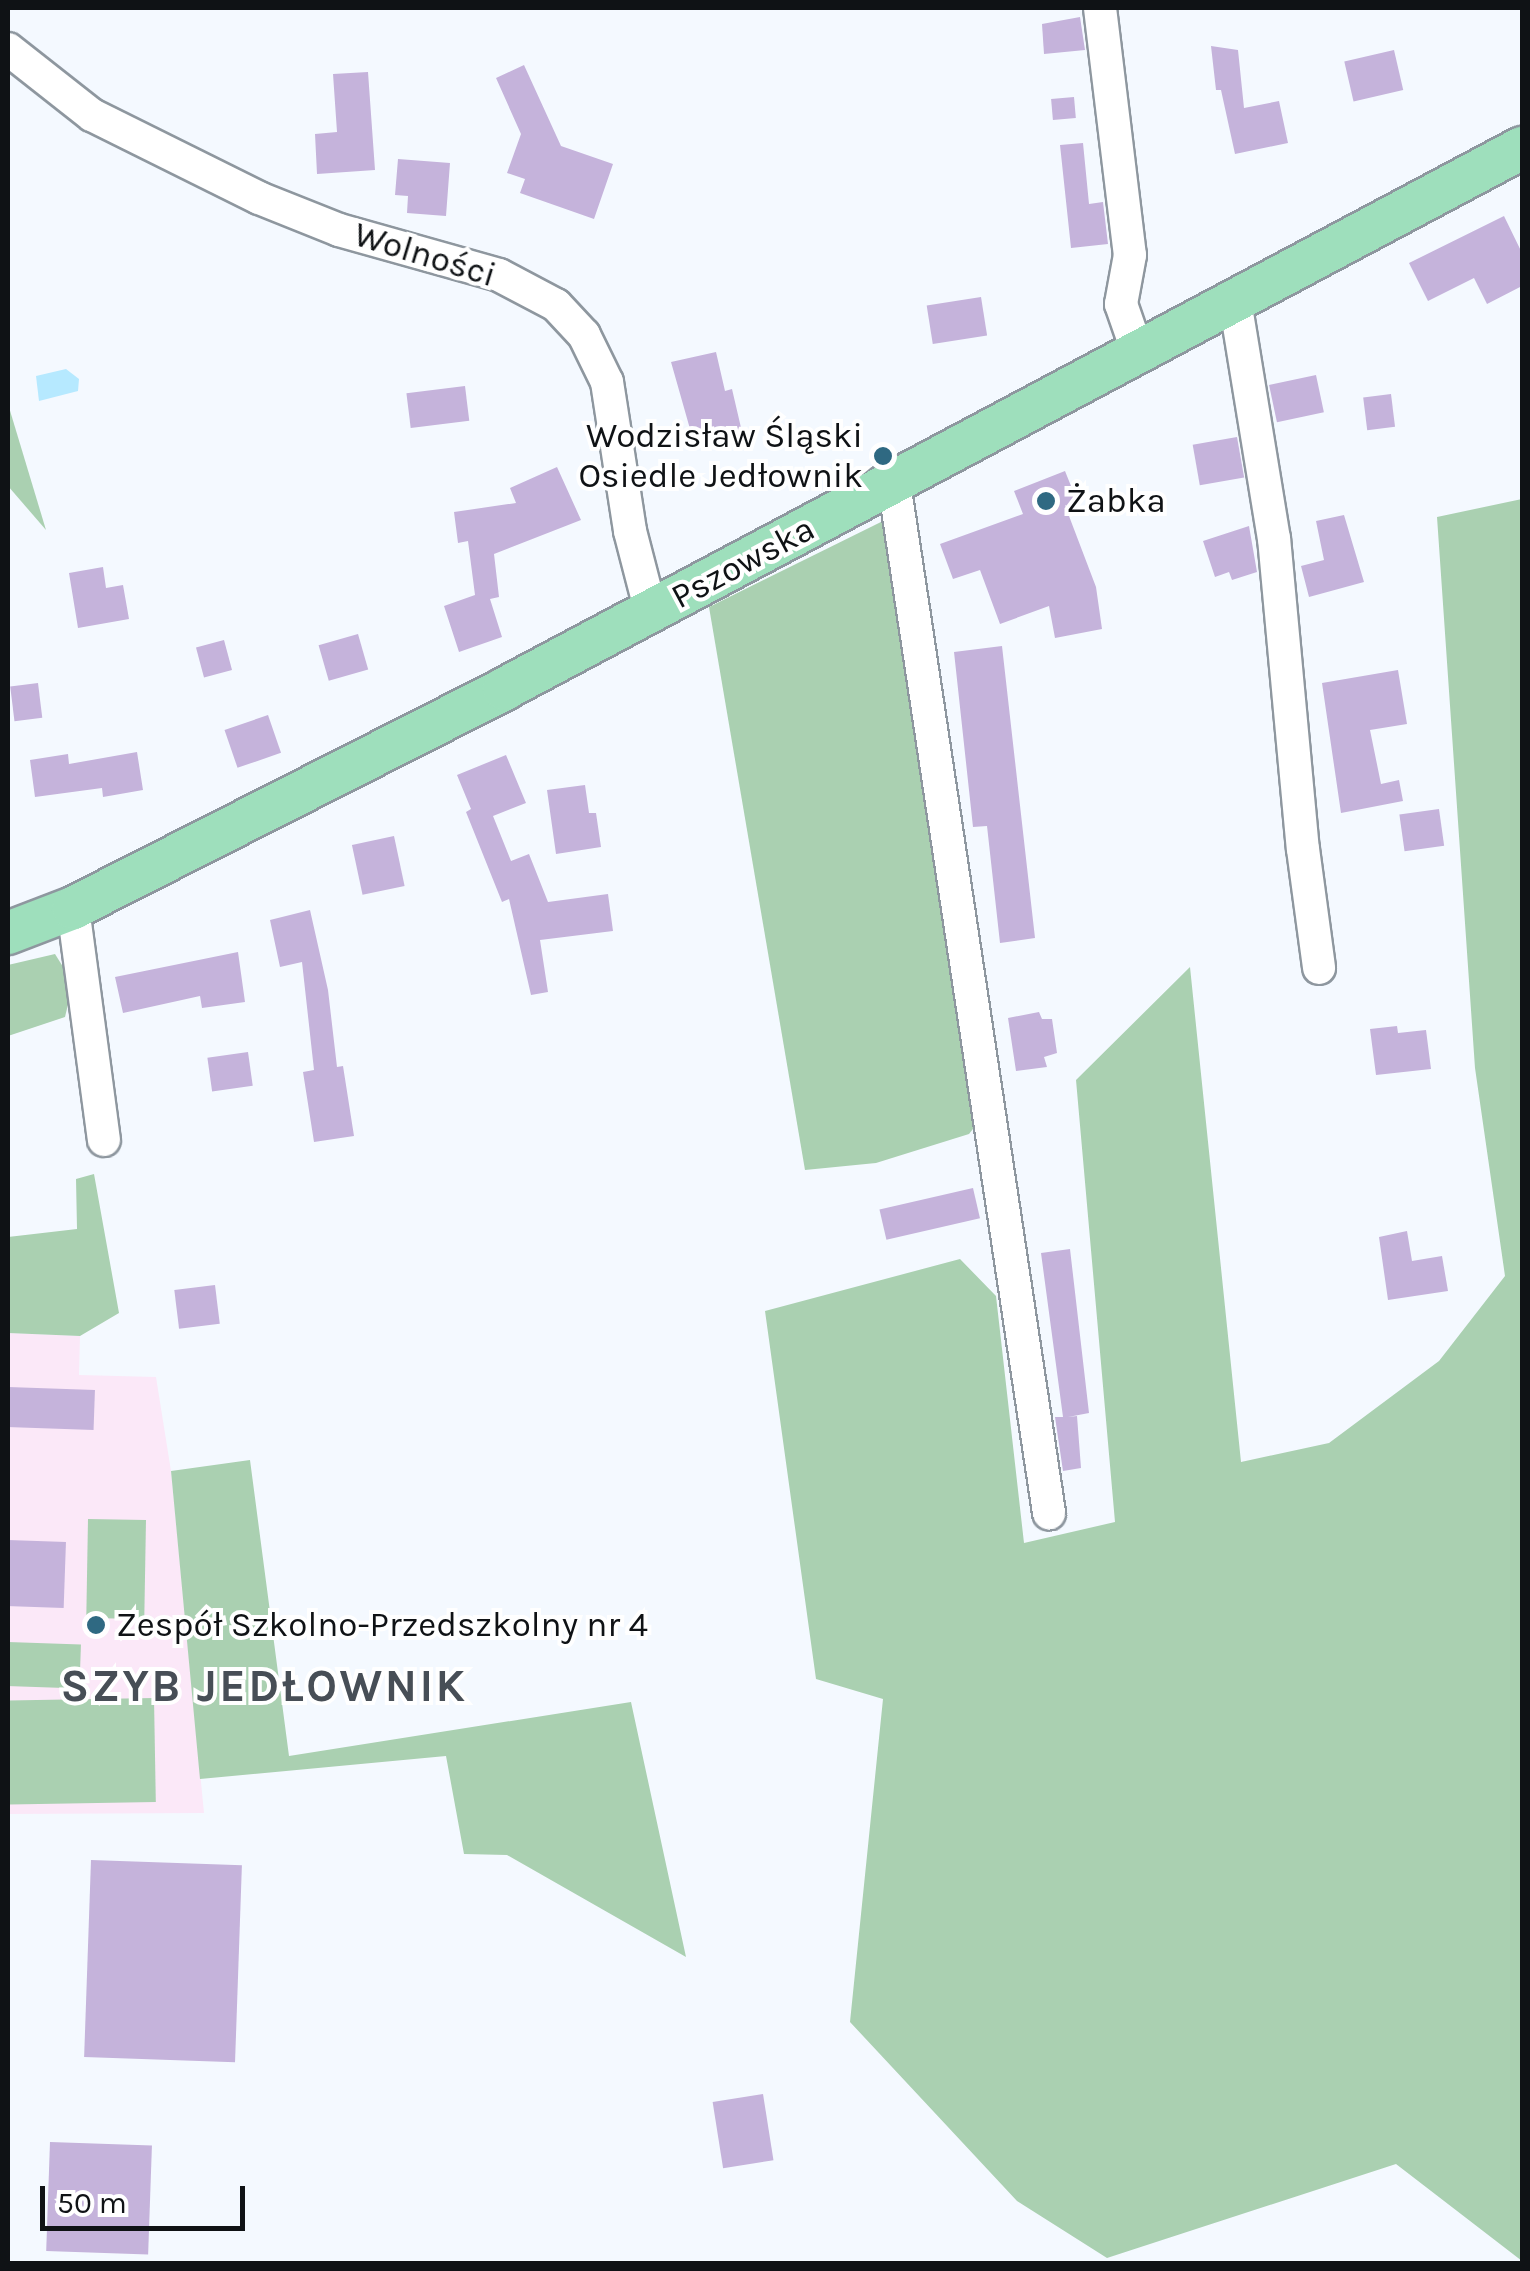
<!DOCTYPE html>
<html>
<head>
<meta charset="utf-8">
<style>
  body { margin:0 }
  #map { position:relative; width:1530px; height:2271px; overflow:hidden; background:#f4f9ff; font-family:Karla,sans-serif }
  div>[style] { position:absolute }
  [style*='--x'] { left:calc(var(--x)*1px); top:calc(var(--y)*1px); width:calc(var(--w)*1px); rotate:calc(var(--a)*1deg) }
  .education>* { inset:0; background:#fbe8f8 }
  .green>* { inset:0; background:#aad0b1; transform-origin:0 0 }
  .water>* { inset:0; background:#b6e9ff }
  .building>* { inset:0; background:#c5b3db; transform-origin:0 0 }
  .roads { filter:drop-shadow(2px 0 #8e979f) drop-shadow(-2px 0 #8e979f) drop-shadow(0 2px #8e979f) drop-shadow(0 -2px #8e979f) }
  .minor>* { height:32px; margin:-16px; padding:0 16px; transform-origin:16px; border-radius:16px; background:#fff }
  .major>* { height:42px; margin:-21px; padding:0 21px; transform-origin:21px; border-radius:21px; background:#9edfbc }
  .dots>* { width:28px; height:28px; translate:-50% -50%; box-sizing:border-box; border:5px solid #fff; border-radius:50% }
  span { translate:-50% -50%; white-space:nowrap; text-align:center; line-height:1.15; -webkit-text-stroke:8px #fff; paint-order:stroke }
  .street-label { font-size:35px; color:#0f1215 }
  .poi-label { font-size:35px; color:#0f1215 }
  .right { translate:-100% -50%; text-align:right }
  .left { translate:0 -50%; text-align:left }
  .district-label { font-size:45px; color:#474e56; font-weight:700; letter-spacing:2.5px }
  .frame { position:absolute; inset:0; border:10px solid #0f1215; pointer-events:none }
  .scale { position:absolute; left:40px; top:2186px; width:205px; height:45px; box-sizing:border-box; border:5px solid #0f1215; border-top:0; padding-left:12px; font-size:30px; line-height:35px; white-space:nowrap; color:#0f1215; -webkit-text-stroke:8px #fff; paint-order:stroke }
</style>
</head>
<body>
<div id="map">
  <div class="education">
    <i style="clip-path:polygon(8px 1333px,80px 1336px,79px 1375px,156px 1377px,171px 1471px,204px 1813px,8px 1814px)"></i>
  </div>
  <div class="green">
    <i style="clip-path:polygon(8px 404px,46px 530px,8px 486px)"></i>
    <i style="clip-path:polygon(1522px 499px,1522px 2261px,1396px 2164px,1107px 2258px,1017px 2201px,850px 2022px,883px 1699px,816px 1679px,765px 1311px,960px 1259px,996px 1296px,1024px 1543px,1115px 1522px,1076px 1080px,1190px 967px,1241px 1462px,1329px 1443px,1439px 1361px,1505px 1276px,1475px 1068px,1437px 517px)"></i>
    <i style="clip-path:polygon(885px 520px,980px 1120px,969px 1134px,876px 1163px,805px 1170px,709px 607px)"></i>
    <i style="clip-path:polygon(55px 954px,65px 970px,70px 996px,65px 1017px,8px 1036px,8px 965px)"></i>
    <i style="clip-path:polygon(94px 1174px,119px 1313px,80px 1336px,8px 1333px,8px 1237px,77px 1229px,76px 1179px)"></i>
    <i style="clip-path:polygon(250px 1460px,289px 1756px,631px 1702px,686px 1957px,507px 1855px,464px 1854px,446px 1756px,200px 1779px,171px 1471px)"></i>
    <i style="left:88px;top:1519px;width:58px;height:99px;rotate:1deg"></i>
    <i style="left:8px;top:1642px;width:73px;height:44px;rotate:2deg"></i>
    <i style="left:154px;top:1698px;width:104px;height:146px;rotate:89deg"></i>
  </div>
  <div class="water">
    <i style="clip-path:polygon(66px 369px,79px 379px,78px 391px,39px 401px,36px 376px)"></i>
  </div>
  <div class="building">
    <i style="clip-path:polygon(1080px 17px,1085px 50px,1044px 54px,1042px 24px)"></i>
    <i style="clip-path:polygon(1211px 46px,1238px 50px,1244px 108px,1279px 101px,1288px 143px,1235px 154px,1221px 90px,1216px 90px)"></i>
    <i style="left:1394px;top:50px;width:41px;height:51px;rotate:77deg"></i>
    <i style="clip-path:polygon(524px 65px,561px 146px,613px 164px,594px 219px,520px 193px,525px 179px,507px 173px,521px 134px,496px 78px)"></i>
    <i style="clip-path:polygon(368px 72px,375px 170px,317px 174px,315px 134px,337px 132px,333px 74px)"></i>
    <i style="left:1074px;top:97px;width:21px;height:23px;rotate:85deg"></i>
    <i style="clip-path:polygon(1083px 143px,1089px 204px,1103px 202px,1108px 244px,1071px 248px,1060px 145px)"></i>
    <i style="clip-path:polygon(398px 159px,450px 163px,446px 216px,407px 213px,408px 196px,395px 195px)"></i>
    <i style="clip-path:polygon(1504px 216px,1522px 253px,1522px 286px,1487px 304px,1474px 278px,1428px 301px,1409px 263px)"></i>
    <i style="left:981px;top:297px;width:39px;height:55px;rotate:81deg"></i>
    <i style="clip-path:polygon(716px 352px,725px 391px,732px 389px,742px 432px,694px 443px,671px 362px)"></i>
    <i style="left:1316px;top:375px;width:38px;height:48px;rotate:78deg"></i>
    <i style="left:465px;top:386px;width:35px;height:59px;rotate:83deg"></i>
    <i style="left:1391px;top:394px;width:33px;height:28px;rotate:83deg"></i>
    <i style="left:1237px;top:437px;width:41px;height:45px;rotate:80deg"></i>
    <i style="clip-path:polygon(557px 467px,581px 520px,494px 554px,499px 597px,490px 599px,502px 637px,459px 652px,444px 606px,475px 595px,468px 541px,458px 543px,454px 512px,516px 503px,510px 488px)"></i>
    <i style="clip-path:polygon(1065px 471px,1081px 511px,1069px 516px,1096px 587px,1102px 629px,1055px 638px,1049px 606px,1000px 624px,980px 570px,953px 579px,940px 544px,1023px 514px,1014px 491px)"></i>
    <i style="clip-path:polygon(1344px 515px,1364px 582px,1309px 597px,1301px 566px,1324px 560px,1316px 521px)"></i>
    <i style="clip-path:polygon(1249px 526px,1257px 572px,1232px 580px,1229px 572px,1215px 577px,1203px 541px)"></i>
    <i style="clip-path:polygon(103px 567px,106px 588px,123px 585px,129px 619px,78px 628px,69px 573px)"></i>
    <i style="left:358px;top:634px;width:37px;height:41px;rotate:74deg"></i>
    <i style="left:224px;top:640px;width:31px;height:29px;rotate:75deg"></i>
    <i style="clip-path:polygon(1002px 646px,1035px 938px,1000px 943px,987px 826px,973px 827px,954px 652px)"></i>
    <i style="clip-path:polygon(1398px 670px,1407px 724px,1370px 730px,1381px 784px,1399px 780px,1403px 801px,1341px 813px,1322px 683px)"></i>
    <i style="left:38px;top:683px;width:35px;height:28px;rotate:83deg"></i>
    <i style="left:268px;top:715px;width:40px;height:46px;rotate:71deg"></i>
    <i style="clip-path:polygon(137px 752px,143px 790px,103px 797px,102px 788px,35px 797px,30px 760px,68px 754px,69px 764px)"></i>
    <i style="clip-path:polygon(506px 755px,526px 803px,493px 816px,511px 861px,529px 854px,548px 902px,608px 894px,613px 931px,540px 940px,548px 992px,531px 995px,509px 899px,502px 902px,466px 812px,471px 809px,457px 775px)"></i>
    <i style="clip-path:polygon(585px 785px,589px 813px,596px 813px,601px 847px,556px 854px,547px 790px)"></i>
    <i style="left:1439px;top:809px;width:37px;height:40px;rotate:82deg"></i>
    <i style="left:394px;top:836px;width:51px;height:43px;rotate:78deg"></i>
    <i style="clip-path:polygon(310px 910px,328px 990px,337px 1067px,343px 1066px,354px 1136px,314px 1142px,303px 1072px,314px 1070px,302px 962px,280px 967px,270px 920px)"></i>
    <i style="clip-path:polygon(238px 952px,245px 1002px,202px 1008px,200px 996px,123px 1013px,115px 977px)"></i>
    <i style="clip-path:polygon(1039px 1012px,1042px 1019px,1052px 1019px,1057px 1053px,1044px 1057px,1047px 1067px,1016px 1071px,1008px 1018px)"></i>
    <i style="clip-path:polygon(1397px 1026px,1398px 1033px,1426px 1030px,1431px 1069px,1376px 1075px,1370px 1029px)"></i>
    <i style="left:248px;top:1052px;width:34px;height:41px;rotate:82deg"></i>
    <i style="left:973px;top:1188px;width:31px;height:96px;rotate:77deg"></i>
    <i style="clip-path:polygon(1407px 1231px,1412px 1261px,1442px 1256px,1448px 1291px,1388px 1300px,1379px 1237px)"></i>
    <i style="clip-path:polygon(1070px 1249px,1089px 1413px,1068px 1417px,1077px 1416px,1081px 1468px,1063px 1471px,1055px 1417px,1063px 1417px,1041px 1253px)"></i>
    <i style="left:215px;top:1285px;width:39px;height:41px;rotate:83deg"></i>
    <i style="left:8px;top:1387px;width:87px;height:40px;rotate:2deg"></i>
    <i style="left:8px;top:1540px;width:58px;height:66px;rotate:2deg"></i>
    <i style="left:91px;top:1860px;width:151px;height:197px;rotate:2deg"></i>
    <i style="left:763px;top:2094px;width:67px;height:51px;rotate:81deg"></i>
    <i style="left:50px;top:2142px;width:102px;height:109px;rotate:2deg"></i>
  </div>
  <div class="roads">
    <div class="minor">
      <i style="--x:1100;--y:8;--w:249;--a:83.1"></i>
      <i style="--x:1130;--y:255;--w:50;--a:100.4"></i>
      <i style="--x:1121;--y:304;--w:52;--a:70.9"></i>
      <i style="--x:8;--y:49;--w:107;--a:38.2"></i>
      <i style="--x:92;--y:115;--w:186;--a:26.4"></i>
      <i style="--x:259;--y:198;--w:86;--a:21.8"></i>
      <i style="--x:339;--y:230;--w:166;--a:15.7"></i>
      <i style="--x:499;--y:275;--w:64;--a:27.8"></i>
      <i style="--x:556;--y:305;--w:41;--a:47"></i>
      <i style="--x:584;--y:335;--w:52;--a:63.9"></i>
      <i style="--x:607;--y:382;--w:151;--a:81.2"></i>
      <i style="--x:630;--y:531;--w:84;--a:75.5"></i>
      <i style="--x:1235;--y:301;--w:240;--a:80.7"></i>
      <i style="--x:1274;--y:538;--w:312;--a:84.7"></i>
      <i style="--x:1303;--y:849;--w:120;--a:82.3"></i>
      <i style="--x:894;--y:483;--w:1042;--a:81.44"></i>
      <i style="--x:73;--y:908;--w:234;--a:82.4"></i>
    </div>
    <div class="major">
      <i style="--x:8;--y:933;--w:70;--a:-21"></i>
      <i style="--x:73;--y:908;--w:483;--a:-26.9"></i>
      <i style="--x:504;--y:689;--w:1153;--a:-27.99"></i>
    </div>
  </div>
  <div class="dots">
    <i style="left:883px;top:456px;background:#2f6982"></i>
    <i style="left:1046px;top:501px;background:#2f6982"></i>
    <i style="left:96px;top:1625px;background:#2f6982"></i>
  </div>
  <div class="street-label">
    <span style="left:425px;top:255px;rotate:17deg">Wolności</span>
    <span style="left:743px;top:563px;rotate:-28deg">Pszowska</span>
  </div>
  <div class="poi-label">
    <span class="right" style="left:863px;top:456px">Wodzisław Śląski<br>Osiedle Jedłownik</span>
    <span class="left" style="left:1066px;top:501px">Żabka</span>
    <span class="left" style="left:116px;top:1625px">Zespół Szkolno-Przedszkolny nr 4</span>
  </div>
  <div class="district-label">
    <span style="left:264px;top:1687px">SZYB JEDŁOWNIK</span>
  </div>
  <div class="frame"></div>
  <div class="scale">50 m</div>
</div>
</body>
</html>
